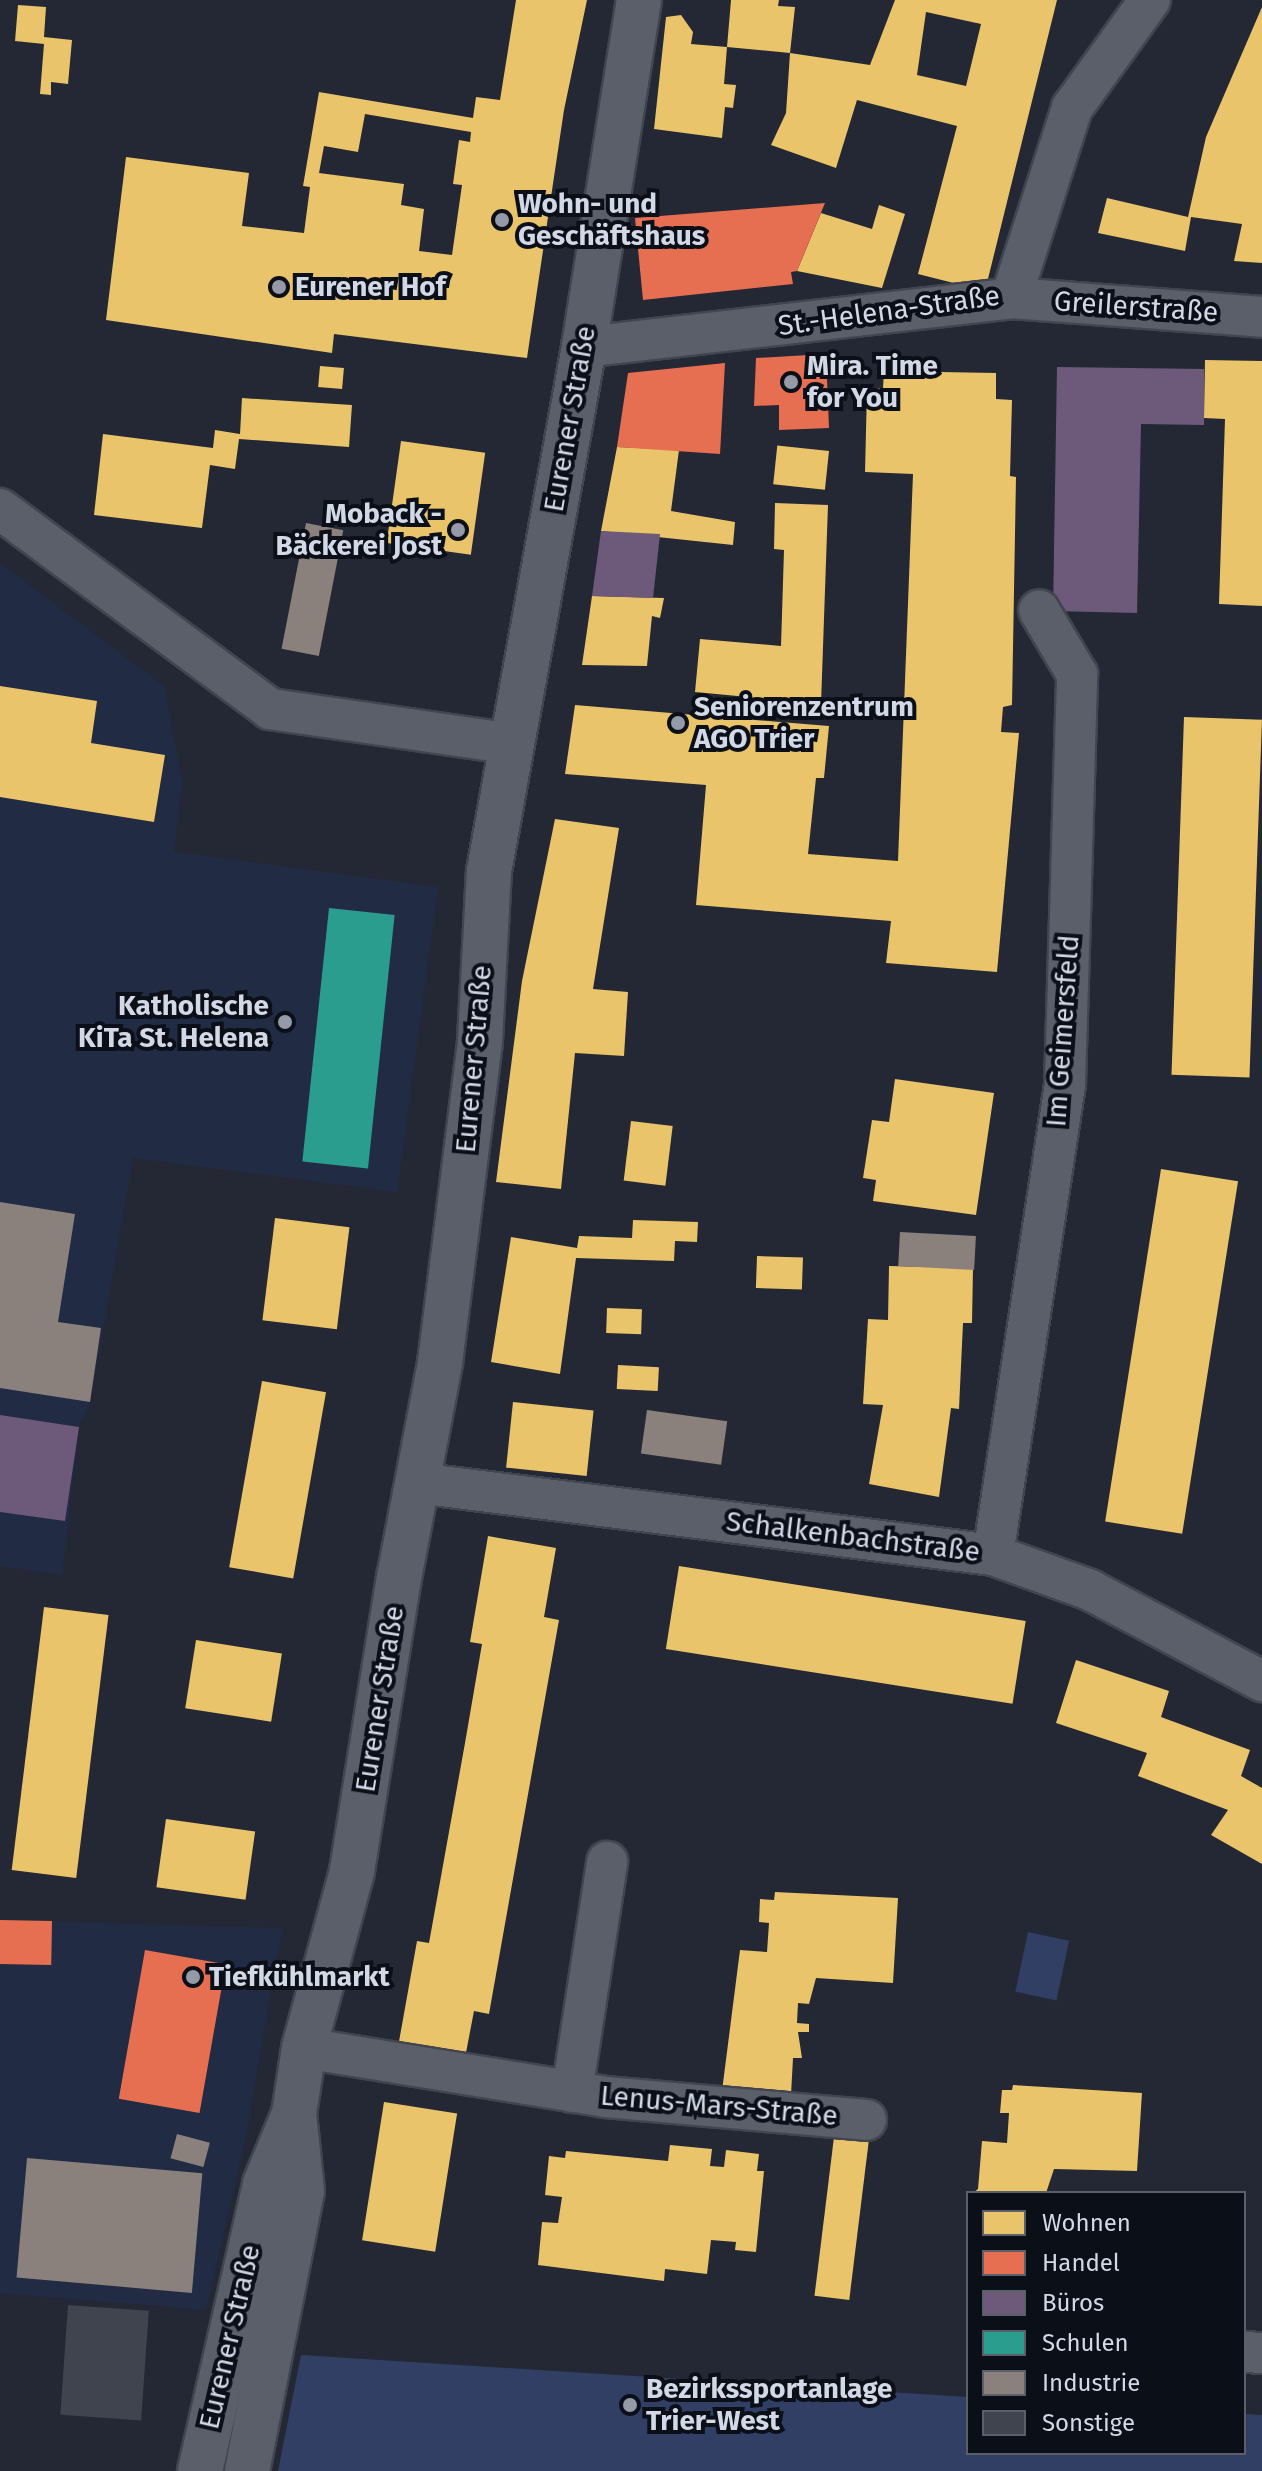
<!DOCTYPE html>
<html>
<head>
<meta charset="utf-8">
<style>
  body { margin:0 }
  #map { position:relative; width:1262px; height:2471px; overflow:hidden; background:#242834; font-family:"Fira Sans",sans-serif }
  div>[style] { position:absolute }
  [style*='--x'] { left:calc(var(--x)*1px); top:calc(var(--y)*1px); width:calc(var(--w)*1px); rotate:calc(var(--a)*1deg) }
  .built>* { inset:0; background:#212b44 }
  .green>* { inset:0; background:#323f64; transform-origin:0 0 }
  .homes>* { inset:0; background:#e9c46a; transform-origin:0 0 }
  .shops>* { inset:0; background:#e76f51; transform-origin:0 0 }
  .offices>* { inset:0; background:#6d597a }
  .schools>* { inset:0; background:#2a9d8f; transform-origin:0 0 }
  .industry>* { inset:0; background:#8a817c; transform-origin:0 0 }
  .building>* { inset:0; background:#40444f; transform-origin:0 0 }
  .roads { filter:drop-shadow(2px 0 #42454f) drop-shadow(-2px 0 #42454f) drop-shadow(0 2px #42454f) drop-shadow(0 -2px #42454f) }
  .minor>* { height:40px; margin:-20px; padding:0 20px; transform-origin:20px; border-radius:20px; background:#5b5f6a }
  .tertiary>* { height:44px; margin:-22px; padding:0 22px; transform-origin:22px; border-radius:22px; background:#5b5f6a }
  .dots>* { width:22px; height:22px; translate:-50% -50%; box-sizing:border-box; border:4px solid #0b0f18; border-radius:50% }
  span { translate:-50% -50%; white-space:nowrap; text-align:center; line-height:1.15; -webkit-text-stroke:8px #0b0f18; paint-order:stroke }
  .poi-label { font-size:28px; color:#d2d8e6; font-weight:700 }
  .left { translate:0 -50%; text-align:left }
  .right { translate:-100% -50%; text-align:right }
  .street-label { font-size:28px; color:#d2d8e6 }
  .legend { position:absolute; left:966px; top:2191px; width:280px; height:264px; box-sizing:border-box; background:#0b0f18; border:2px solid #5b5f6a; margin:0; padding:10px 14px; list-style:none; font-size:24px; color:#d2d8e6 }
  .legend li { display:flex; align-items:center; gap:16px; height:40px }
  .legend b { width:40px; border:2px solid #5b5f6a }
</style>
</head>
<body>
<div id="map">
  <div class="built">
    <i style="clip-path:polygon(0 563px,164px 686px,182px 781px,174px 852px,438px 887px,397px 1192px,133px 1158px,90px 1402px,79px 1427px,62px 1575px,0 1566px)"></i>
    <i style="clip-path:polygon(0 1920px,282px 1928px,245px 2140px,206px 2310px,0 2293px)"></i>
  </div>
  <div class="green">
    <i style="left:1028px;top:1932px;width:42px;height:61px;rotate:12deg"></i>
    <i style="clip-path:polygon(301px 2355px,968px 2397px,968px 2453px,1244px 2453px,1244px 2414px,1262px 2415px,1262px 2471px,278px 2471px)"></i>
  </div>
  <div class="homes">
    <i style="clip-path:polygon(evenodd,516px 0,587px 0,564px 110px,527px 358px,334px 334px,332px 353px,106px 320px,126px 157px,249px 173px,242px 226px,304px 233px,310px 187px,303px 186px,319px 92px,473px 118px,476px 97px,500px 100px,516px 0,365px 114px,471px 132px,470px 142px,459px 140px,453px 184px,462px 185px,452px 255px,419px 251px,424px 209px,401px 205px,404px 184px,319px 173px,324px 146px,358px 152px,365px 114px)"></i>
    <i style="clip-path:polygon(731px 0,779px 0,778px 6px,795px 7px,790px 53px,727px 47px)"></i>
    <i style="clip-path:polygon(evenodd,895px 0,1057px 0,985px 291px,918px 274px,957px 126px,857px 100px,836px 168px,771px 145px,786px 113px,790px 53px,870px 65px,895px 0,926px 12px,981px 24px,966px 86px,917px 75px,926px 12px)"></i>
    <i style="clip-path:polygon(18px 5px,46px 7px,44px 37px,72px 40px,68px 84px,51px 82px,51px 95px,40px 94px,44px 44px,15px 41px)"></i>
    <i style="clip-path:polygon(1262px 7px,1262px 263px,1234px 261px,1242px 224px,1191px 217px,1185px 251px,1098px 233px,1107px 198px,1188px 217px,1206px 137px)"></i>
    <i style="clip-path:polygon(681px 15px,693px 32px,691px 44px,727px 47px,724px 84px,736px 85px,733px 108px,725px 107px,722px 138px,654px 129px,666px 17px)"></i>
    <i style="clip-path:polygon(879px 205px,905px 214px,882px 288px,797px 271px,821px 213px,872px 229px)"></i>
    <i style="clip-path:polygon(1205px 360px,1262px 361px,1262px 606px,1219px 604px,1225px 419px,1204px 418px)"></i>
    <i style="left:320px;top:366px;width:24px;height:21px;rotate:5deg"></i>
    <i style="clip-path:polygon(884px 371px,996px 373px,996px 399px,1012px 400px,1010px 476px,1016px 477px,1012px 705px,1003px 707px,1001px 732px,1019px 733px,997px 972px,886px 963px,891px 921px,696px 905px,706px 785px,565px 774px,575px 705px,829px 726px,824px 778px,816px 778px,808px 854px,898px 861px,913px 474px,865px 472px,867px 390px,883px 388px)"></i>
    <i style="clip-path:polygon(242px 398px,352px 405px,349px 447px,239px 439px,235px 469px,210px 465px,202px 528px,94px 515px,103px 434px,213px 448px,215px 430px,240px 434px)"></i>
    <i style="left:401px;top:441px;width:85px;height:103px;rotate:8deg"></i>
    <i style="clip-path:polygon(617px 447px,679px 450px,671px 511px,735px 522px,733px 545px,601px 531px)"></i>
    <i style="left:829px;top:451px;width:39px;height:52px;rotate:96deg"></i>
    <i style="clip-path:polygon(775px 503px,828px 505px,821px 704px,695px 692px,700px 639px,781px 646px,784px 550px,774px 549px)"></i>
    <i style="clip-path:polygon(592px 596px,664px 598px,660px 618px,652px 616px,647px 666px,582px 665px)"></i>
    <i style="clip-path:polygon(0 686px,97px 701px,91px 743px,165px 755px,154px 822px,0 797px)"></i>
    <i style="left:1184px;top:717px;width:78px;height:358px;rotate:2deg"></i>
    <i style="clip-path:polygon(555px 819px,619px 828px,593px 989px,628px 992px,624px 1056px,575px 1053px,561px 1189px,496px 1182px,522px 981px)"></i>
    <i style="clip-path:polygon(895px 1079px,994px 1093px,976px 1215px,873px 1201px,876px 1180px,863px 1178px,872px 1120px,889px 1122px)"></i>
    <i style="left:631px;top:1121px;width:42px;height:60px;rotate:7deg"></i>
    <i style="left:1161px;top:1169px;width:78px;height:357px;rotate:9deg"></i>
    <i style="left:275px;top:1218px;width:75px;height:103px;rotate:7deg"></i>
    <i style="clip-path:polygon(633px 1220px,698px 1222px,697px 1242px,675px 1241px,674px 1261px,576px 1258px,560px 1374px,491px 1362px,511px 1237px,577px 1248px,579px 1236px,632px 1238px)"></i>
    <i style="left:757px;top:1256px;width:46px;height:32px;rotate:2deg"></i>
    <i style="clip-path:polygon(889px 1266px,973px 1268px,972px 1323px,963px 1323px,959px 1409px,951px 1408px,939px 1497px,869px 1484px,883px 1405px,863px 1404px,868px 1319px,888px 1320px)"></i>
    <i style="left:607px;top:1308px;width:35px;height:25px;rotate:2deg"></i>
    <i style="left:618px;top:1365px;width:41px;height:24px;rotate:3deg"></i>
    <i style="left:262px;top:1381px;width:65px;height:189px;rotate:10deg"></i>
    <i style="left:513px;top:1402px;width:81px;height:66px;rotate:6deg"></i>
    <i style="clip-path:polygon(488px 1536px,556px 1548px,544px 1617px,559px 1620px,489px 2014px,474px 2011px,465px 2058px,398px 2047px,417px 1941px,429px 1943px,465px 1743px,482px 1644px,470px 1642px)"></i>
    <i style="left:679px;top:1566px;width:351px;height:84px;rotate:9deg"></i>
    <i style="left:44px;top:1607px;width:65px;height:265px;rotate:7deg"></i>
    <i style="left:196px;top:1640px;width:87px;height:69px;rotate:9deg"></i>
    <i style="clip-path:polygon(1076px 1660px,1169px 1691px,1161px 1717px,1250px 1750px,1241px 1776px,1262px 1788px,1262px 1864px,1211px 1835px,1228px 1810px,1138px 1776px,1147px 1753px,1056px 1723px)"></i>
    <i style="left:166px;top:1819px;width:90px;height:69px;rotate:8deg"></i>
    <i style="clip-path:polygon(775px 1892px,898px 1898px,893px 1983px,816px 1978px,809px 2004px,798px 2003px,797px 2023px,809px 2024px,809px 2032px,798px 2032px,802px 2058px,793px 2058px,791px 2095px,722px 2091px,740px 1950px,767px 1952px,769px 1923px,759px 1922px,760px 1899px,774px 1900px)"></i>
    <i style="clip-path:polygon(1013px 2085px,1142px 2093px,1137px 2171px,1054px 2169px,1046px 2193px,973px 2193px,978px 2189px,982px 2141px,1007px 2143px,1009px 2113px,1000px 2113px,1002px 2090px,1012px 2090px)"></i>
    <i style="left:384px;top:2102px;width:74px;height:140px;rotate:9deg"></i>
    <i style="left:834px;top:2137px;width:35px;height:160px;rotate:7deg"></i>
    <i style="clip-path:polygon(670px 2145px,712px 2149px,710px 2166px,724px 2167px,726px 2150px,759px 2154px,757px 2171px,764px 2171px,756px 2252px,735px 2250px,736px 2242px,711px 2240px,707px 2274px,665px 2269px,664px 2281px,538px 2265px,542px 2222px,558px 2223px,562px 2197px,545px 2195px,549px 2156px,565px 2158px,566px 2151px,668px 2161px)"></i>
  </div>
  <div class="shops">
    <i style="clip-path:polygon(825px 203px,797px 271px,791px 272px,793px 284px,643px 300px,635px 218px)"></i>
    <i style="clip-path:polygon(826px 354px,829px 428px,779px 430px,779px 405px,754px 406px,756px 358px)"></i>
    <i style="clip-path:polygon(725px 363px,720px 454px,617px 447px,628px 373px)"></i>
    <i style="left:0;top:1920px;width:52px;height:44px;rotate:1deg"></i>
    <i style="left:145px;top:1950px;width:82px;height:151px;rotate:10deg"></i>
  </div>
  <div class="offices">
    <i style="clip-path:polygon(1057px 367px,1204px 369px,1204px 425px,1141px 424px,1137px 613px,1053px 611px)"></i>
    <i style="clip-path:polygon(601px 531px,660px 534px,653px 598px,592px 596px)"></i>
    <i style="clip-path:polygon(0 1415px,79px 1427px,65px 1521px,0 1512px)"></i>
  </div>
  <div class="schools">
    <i style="left:329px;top:908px;width:66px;height:255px;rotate:6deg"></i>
  </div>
  <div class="industry">
    <i style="left:306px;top:523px;width:38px;height:128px;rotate:11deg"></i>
    <i style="clip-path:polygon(0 1202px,75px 1214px,58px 1322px,101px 1328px,90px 1402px,0 1388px)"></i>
    <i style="left:900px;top:1232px;width:76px;height:34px;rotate:3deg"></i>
    <i style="left:647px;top:1410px;width:81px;height:44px;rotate:8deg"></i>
    <i style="left:177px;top:2134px;width:34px;height:25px;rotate:15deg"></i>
    <i style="left:27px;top:2158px;width:176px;height:120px;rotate:5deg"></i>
  </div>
  <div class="building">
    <i style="left:68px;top:2305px;width:81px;height:110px;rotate:4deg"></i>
  </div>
  <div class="roads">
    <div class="minor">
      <i style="--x:1011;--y:298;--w:200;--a:-72.2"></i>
      <i style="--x:1072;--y:108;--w:133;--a:-54.2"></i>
      <i style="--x:584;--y:347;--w:430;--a:-6.5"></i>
      <i style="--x:1011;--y:298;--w:252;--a:4.3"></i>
      <i style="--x:0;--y:509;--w:336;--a:36.5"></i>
      <i style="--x:270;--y:709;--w:245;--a:8.2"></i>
      <i style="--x:417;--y:1483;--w:580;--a:7.13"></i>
      <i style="--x:993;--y:1555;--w:103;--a:19.8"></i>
      <i style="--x:1090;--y:1590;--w:195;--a:27.9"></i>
      <i style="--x:993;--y:1555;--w:476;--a:-81.3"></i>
      <i style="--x:1065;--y:1084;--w:410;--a:-88.3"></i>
      <i style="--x:1077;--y:674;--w:74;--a:-120.7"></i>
      <i style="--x:304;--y:2048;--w:305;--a:9.2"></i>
      <i style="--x:605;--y:2097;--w:262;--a:5"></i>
      <i style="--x:572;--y:2092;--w:233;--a:-81.3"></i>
      <i style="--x:1244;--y:2352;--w:18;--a:3"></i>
    </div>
    <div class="tertiary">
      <i style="--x:200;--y:2471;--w:294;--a:-77.2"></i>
      <i style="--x:265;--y:2184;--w:76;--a:-67.5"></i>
      <i style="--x:294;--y:2114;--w:67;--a:-81.4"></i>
      <i style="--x:304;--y:2048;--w:183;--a:-74.8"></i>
      <i style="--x:352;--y:1871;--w:297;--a:-80.9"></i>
      <i style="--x:399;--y:1578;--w:219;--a:-79.2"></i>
      <i style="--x:440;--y:1363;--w:324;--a:-82.9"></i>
      <i style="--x:480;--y:1041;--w:170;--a:-87"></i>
      <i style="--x:489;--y:871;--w:533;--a:-79.72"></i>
      <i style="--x:584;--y:347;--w:351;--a:-81"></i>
      <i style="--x:247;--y:2471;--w:285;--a:-78.9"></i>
      <i style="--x:302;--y:2191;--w:77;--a:-95.9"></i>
    </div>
  </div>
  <div class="dots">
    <i style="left:502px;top:220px;background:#959aa8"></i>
    <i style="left:279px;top:287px;background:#959aa8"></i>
    <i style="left:791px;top:382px;background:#959aa8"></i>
    <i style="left:458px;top:530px;background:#959aa8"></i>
    <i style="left:678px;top:723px;background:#959aa8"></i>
    <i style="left:285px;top:1022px;background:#959aa8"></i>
    <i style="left:193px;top:1977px;background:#959aa8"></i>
    <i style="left:630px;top:2405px;background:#959aa8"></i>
  </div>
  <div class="poi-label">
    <span class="left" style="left:518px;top:220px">Wohn- und<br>Geschäftshaus</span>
    <span class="left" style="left:295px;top:287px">Eurener Hof</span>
    <span class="left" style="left:807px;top:382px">Mira. Time<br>for You</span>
    <span class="right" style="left:442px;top:530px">Moback -<br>Bäckerei Jost</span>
    <span class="left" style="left:694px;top:723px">Seniorenzentrum<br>AGO Trier</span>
    <span class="right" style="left:269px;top:1022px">Katholische<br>KiTa St. Helena</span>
    <span class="left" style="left:209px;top:1977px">Tiefkühlmarkt</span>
    <span class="left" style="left:646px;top:2405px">Bezirkssportanlage<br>Trier-West</span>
  </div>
  <div class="street-label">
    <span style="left:1136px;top:307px;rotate:4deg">Greilerstraße</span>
    <span style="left:889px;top:311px;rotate:-8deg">St.-Helena-Straße</span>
    <span style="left:570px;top:419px;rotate:-80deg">Eurener Straße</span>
    <span style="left:1063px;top:1031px;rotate:-86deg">Im Geimersfeld</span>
    <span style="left:474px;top:1059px;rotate:-85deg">Eurener Straße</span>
    <span style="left:853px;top:1537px;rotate:7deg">Schalkenbachstraße</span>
    <span style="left:380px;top:1699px;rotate:-81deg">Eurener Straße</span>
    <span style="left:719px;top:2106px;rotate:5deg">Lenus-Mars-Straße</span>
    <span style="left:230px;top:2337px;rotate:-77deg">Eurener Straße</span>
  </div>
  <ul class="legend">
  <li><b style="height:22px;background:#e9c46a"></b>Wohnen</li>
  <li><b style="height:22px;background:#e76f51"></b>Handel</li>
  <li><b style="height:22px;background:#6d597a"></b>Büros</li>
  <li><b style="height:22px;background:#2a9d8f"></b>Schulen</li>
  <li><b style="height:22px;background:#8a817c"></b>Industrie</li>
  <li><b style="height:22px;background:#40444f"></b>Sonstige</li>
  </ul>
</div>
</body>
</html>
